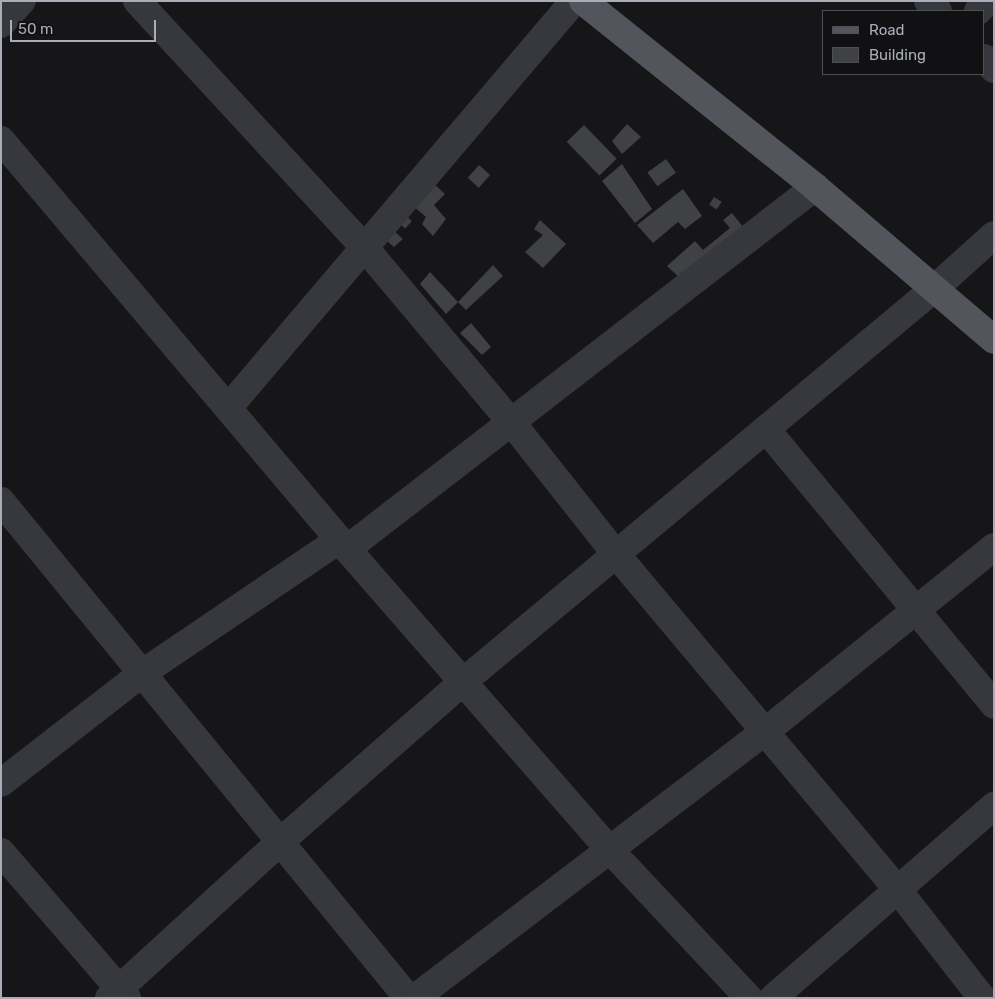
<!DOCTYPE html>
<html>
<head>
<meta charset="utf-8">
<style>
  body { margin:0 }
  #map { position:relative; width:995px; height:999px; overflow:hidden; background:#161618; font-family:Rubik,sans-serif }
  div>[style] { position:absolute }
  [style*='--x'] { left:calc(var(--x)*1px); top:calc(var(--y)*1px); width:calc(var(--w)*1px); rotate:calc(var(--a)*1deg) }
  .building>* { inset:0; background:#404145; transform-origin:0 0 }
  .minor>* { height:28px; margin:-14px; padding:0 14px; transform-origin:14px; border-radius:14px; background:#37383d }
  .major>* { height:28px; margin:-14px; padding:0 14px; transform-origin:14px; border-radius:14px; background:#53555c }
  span { translate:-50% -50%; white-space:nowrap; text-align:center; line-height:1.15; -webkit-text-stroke:4px #111113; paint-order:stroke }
  .frame { position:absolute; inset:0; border:2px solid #a8adb8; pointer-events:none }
  .legend { position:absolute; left:822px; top:10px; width:162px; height:65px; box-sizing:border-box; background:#111113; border:1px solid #4d4f55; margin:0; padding:6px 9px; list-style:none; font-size:15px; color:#a8adb8 }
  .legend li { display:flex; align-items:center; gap:10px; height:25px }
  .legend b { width:25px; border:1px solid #4d4f55 }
  .scale { position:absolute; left:10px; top:20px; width:146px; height:22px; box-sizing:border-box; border:2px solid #a8adb8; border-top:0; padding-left:6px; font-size:15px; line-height:18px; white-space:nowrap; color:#a8adb8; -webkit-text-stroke:4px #111113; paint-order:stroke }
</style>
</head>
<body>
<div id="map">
  <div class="building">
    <i style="clip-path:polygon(627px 124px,641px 137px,622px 154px,612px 141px)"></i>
    <i style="left:584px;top:125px;width:47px;height:24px;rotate:46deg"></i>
    <i style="left:666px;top:159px;width:17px;height:23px;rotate:54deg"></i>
    <i style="clip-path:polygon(622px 164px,652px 209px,635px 223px,602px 181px)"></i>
    <i style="left:479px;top:165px;width:15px;height:17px;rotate:42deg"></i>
    <i style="clip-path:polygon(435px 185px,445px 194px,434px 205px,446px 219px,433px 236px,422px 224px,426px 217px,413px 206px)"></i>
    <i style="clip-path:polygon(683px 189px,702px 216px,685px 229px,678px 222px,653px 243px,637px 225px)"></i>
    <i style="left:714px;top:197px;width:9px;height:9px;rotate:32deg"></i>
    <i style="clip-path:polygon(732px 213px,747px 232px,684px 282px,667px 266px,695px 241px,703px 250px,730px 228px,723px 220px)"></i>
    <i style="left:405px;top:215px;width:9px;height:10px;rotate:41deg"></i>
    <i style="clip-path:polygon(540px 220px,566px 244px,543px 268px,525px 252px,543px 235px,534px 229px)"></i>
    <i style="clip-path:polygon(395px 232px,403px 239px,394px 247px,387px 241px)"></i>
    <i style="clip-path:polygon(493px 265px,503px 276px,466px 310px,458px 302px)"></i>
    <i style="clip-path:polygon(430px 272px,458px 302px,446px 314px,420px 284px)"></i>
    <i style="clip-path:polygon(471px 323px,491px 347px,482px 355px,460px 333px)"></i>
  </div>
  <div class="minor">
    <i style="--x:137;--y:1;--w:336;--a:47.3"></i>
    <i style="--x:365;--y:248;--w:229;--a:50"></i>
    <i style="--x:512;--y:423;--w:166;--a:51.6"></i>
    <i style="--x:615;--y:553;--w:440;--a:50"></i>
    <i style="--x:898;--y:890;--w:137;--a:52.1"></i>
    <i style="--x:928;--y:1;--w:14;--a:45"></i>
    <i style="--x:978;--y:11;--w:14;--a:-45"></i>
    <i style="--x:1;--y:24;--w:31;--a:-48"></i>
    <i style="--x:984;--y:58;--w:15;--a:48"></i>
    <i style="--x:1;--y:140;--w:536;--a:49.77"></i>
    <i style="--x:347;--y:549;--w:398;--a:48.9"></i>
    <i style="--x:609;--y:849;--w:204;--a:46.8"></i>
    <i style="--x:228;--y:408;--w:534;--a:-49.63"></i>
    <i style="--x:766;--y:429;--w:358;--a:50.4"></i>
    <i style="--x:1;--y:501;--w:642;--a:50.69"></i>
    <i style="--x:347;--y:549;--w:592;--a:-37.72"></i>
    <i style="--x:1;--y:783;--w:177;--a:-37.9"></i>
    <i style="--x:141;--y:674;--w:239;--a:-34.1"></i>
    <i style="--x:1;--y:852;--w:193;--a:49.2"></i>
    <i style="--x:109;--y:998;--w:233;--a:-42.4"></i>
    <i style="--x:281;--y:841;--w:243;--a:-41.2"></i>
    <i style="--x:464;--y:681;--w:613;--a:-39.84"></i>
    <i style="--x:935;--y:288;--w:79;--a:-41.9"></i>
    <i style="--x:415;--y:998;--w:441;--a:-37.3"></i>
    <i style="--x:766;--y:731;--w:293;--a:-38.9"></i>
    <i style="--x:773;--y:998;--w:293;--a:-41"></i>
  </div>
  <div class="major">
    <i style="--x:583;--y:1;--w:297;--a:38.7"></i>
    <i style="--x:815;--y:187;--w:235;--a:40.5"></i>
  </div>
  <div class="frame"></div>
  <ul class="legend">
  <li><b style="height:6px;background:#53555c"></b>Road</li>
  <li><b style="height:14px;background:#404145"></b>Building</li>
  </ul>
  <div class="scale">50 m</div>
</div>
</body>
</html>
